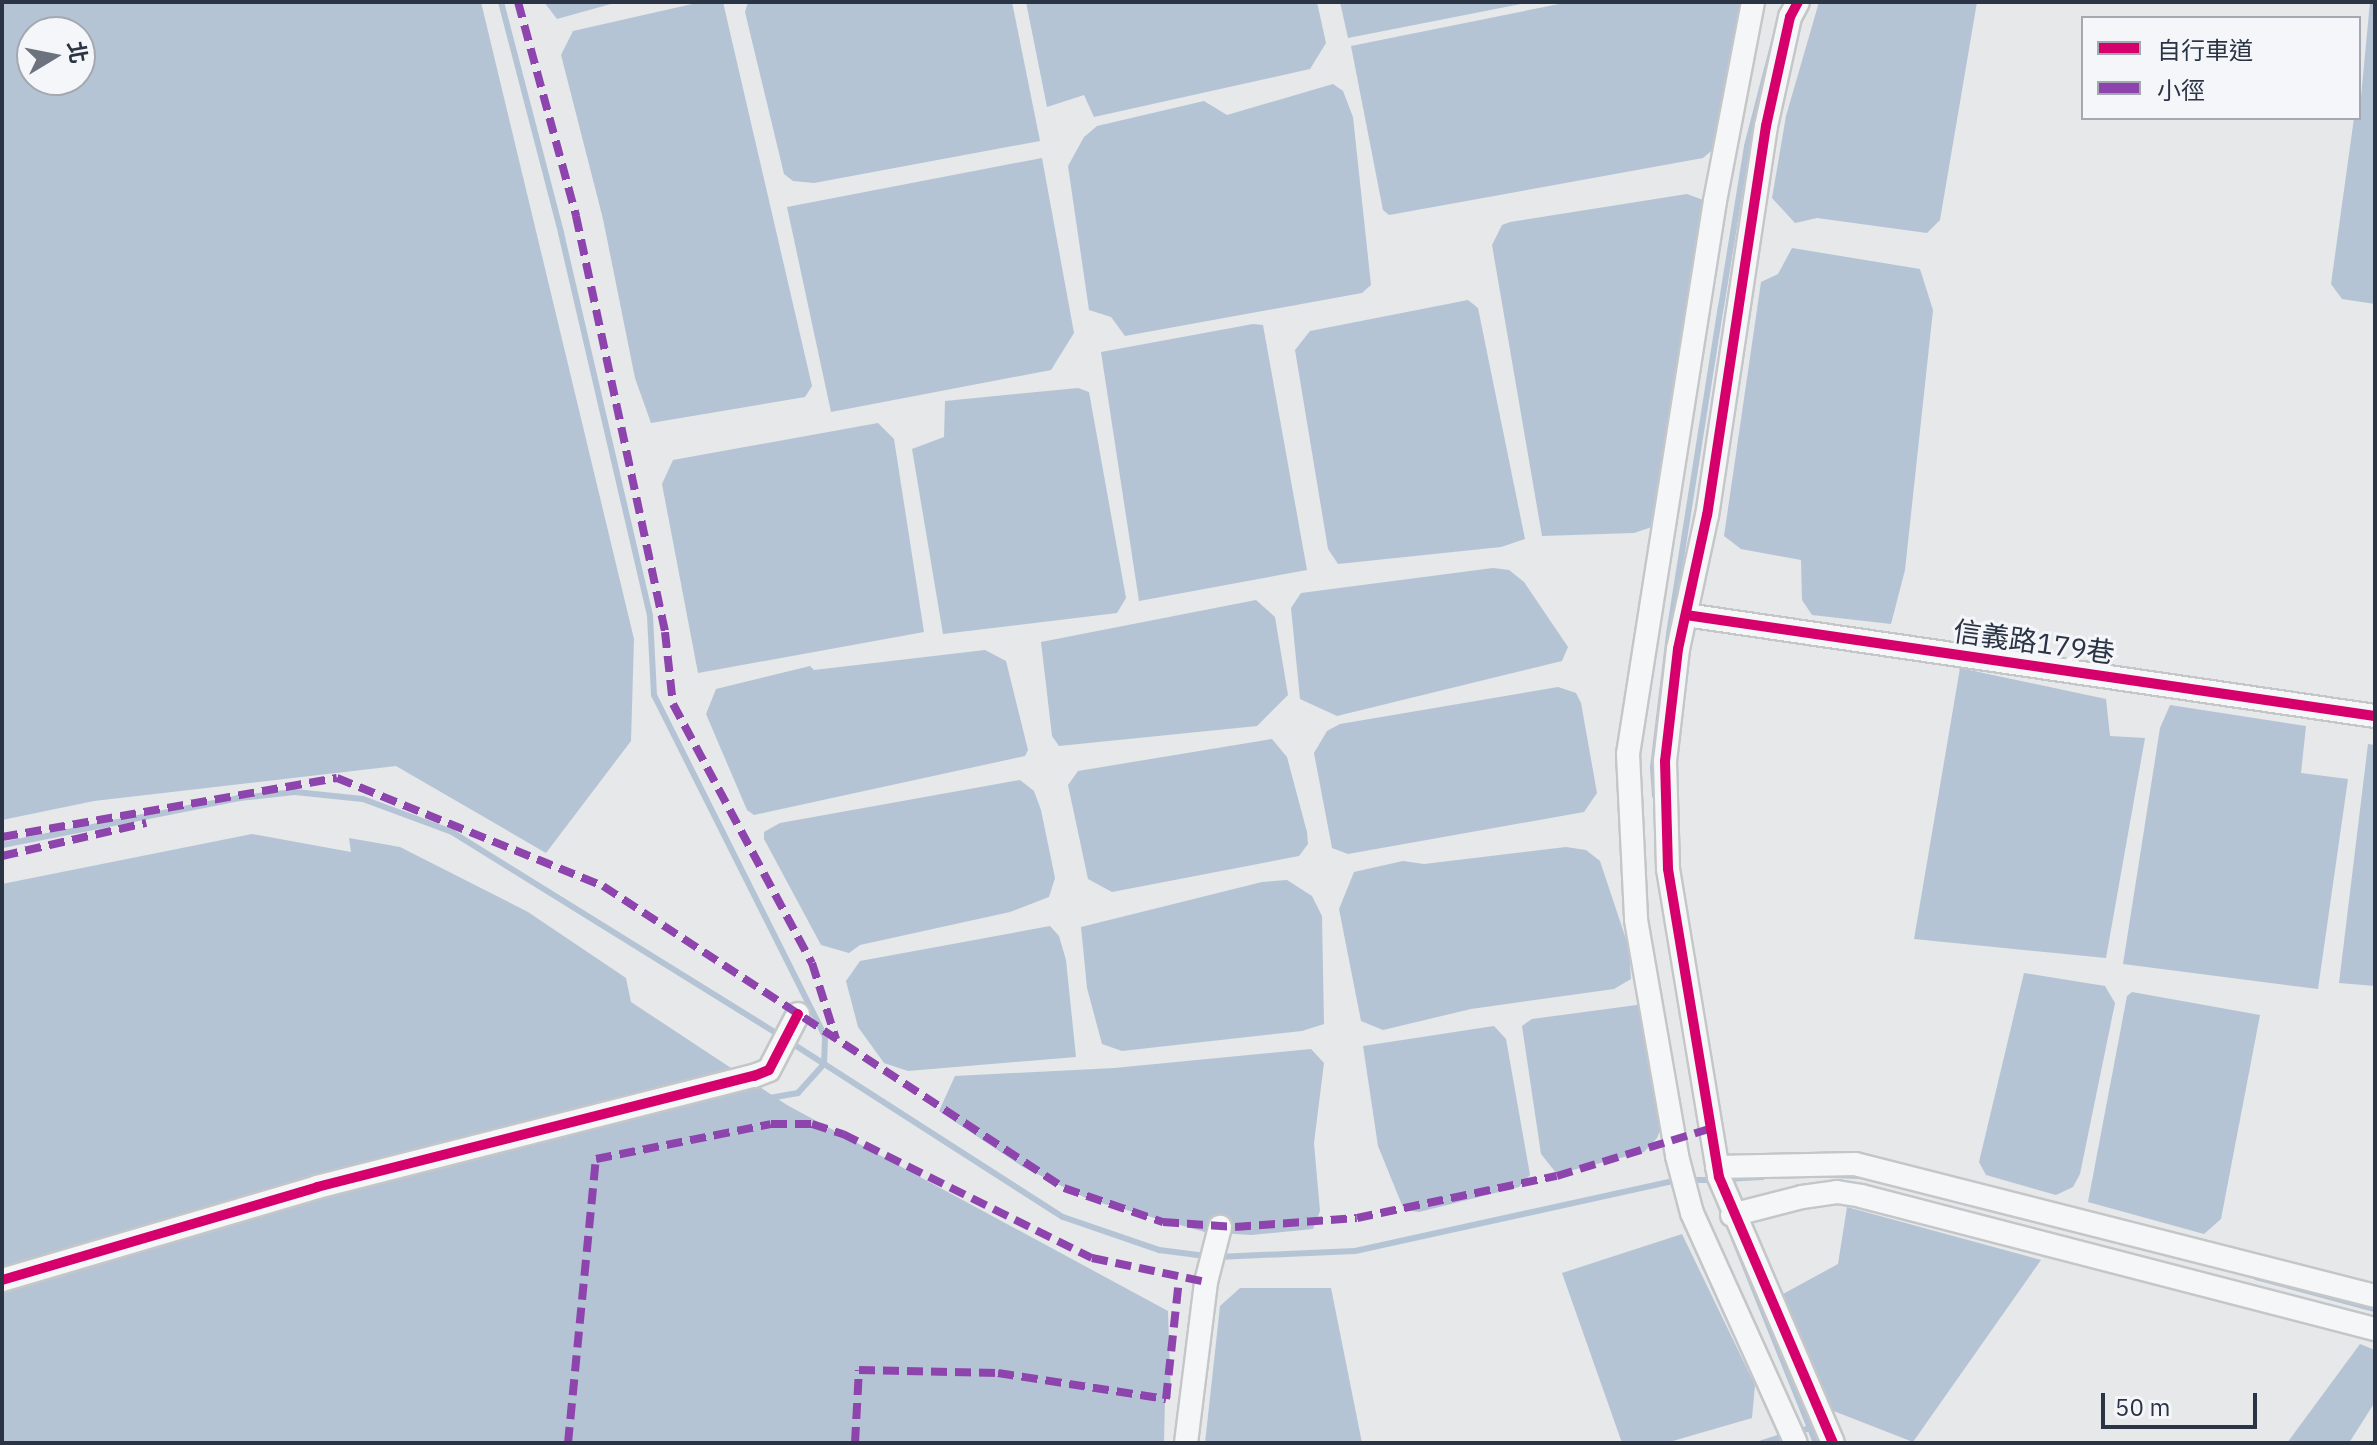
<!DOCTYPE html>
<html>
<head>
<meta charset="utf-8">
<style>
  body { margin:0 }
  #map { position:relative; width:2377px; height:1445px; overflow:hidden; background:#e6e8ea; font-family:"IBM Plex Sans","Noto Sans TC",sans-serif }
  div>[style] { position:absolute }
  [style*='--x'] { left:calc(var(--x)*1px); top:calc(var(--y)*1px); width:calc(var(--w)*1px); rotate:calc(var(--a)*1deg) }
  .water>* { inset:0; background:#b4c4d5 }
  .stream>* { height:6px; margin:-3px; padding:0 3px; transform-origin:3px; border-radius:3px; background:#b4c4d5 }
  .roads { filter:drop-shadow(2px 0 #c4c6c8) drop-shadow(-2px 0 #c4c6c8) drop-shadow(0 2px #c4c6c8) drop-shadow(0 -2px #c4c6c8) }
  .minor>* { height:22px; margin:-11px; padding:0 11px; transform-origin:11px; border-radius:11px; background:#f5f6f7 }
  .quiet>* { height:8px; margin-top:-4px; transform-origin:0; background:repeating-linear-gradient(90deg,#8e44ad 0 16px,transparent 0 24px) }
  .cycleway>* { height:10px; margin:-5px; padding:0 5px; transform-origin:5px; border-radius:5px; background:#d6006c }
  span { translate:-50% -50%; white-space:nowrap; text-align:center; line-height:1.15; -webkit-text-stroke:6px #f4f6f9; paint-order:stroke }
  .street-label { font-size:28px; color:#2b3445 }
  .frame { position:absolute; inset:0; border:4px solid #2b3445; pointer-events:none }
  .legend { position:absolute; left:2081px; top:16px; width:280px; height:104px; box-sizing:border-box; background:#f4f6f9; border:2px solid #a4a8b1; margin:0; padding:10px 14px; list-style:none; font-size:24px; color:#2b3445 }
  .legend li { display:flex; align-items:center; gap:16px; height:40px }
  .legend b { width:40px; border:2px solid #a4a8b1 }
  .north { position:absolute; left:16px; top:16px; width:80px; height:80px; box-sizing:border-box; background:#f4f6f9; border:2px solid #a4a8b1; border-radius:50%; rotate:80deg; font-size:22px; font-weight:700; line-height:32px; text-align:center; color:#2b3445 }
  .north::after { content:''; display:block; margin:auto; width:28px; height:36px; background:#6c737f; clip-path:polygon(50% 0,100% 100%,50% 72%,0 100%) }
  .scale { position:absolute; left:2101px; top:1393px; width:156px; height:36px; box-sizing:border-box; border:4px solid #2b3445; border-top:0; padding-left:10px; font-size:24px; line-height:28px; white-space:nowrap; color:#2b3445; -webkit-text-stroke:6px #f4f6f9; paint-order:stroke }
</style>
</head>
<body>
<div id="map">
  <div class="water">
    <i style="clip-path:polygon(evenodd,2px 2px,481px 2px,634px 639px,631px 741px,546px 853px,396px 766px,94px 801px,2px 820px,2px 2px,32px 32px,80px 32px,80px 80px,32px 80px,32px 32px)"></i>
    <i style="clip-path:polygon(544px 2px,618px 2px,557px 19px)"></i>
    <i style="clip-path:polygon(701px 2px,723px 2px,812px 386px,805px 397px,651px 423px,635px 378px,603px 219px,561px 55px,573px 31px)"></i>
    <i style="clip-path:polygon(748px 2px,1012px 2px,1040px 141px,814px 183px,793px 181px,784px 174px,745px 12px)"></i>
    <i style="clip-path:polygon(1026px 2px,1317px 2px,1326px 43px,1310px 69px,1094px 117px,1084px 95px,1047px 107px)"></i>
    <i style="clip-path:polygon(1340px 2px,1531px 2px,1348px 38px)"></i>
    <i style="clip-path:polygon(1569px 2px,1750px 2px,1723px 141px,1703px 158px,1389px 215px,1383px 210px,1351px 46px)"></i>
    <i style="clip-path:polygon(1819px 2px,1977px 2px,1940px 220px,1927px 233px,1817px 218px,1795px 223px,1772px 198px,1786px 116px)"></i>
    <i style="clip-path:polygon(2370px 2px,2375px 2px,2375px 304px,2342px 299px,2331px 284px,2354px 118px,2359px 118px)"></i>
    <i style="clip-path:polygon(1333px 84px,1343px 91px,1353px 117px,1371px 285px,1362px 293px,1125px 336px,1111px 317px,1089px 310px,1068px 166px,1084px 137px,1097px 126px,1204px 101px,1227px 115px)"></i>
    <i style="clip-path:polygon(1042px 158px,1074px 333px,1051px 370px,831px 412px,787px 207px)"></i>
    <i style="clip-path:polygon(1687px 194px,1706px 201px,1655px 526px,1634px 533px,1542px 536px,1492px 245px,1502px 225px,1510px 222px)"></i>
    <i style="clip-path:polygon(1792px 248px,1920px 269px,1933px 310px,1905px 570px,1891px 624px,1812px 615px,1802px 600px,1801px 560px,1741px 549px,1724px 536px,1761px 282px,1778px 274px)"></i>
    <i style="clip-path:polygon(1468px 300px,1478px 308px,1525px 539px,1501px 547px,1338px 564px,1328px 549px,1295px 350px,1310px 331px)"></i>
    <i style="clip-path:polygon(1253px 324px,1263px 325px,1307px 570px,1139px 601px,1101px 352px)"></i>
    <i style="clip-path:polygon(1078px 388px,1089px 392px,1126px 598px,1117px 613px,943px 634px,912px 449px,944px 437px,945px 401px)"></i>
    <i style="clip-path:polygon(878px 423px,894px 439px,924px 632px,698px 673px,662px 484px,673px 460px)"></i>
    <i style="clip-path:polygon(1493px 568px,1509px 570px,1524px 582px,1568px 647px,1562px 661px,1337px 716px,1300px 699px,1291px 608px,1301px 593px)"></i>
    <i style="clip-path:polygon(1256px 600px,1275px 617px,1288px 695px,1257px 726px,1059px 746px,1052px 736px,1041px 642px)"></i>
    <i style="clip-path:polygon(985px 650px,1006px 661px,1028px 750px,1025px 756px,754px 815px,747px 810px,706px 714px,716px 689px,810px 666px,814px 670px)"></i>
    <i style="clip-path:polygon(1960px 668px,2106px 699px,2110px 736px,2145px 738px,2106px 958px,1914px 939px)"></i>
    <i style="clip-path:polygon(1558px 687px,1576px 693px,1581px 703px,1597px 793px,1584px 812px,1348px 854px,1332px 848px,1314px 753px,1327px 731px,1340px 724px)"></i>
    <i style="clip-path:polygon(2170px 705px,2306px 726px,2301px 773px,2348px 779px,2318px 989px,2123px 964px,2160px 728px)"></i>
    <i style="clip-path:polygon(1272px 739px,1287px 757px,1307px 832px,1308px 844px,1299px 856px,1112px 892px,1088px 879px,1068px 785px,1078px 771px)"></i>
    <i style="clip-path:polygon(2368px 744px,2375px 745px,2375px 986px,2339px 983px)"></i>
    <i style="clip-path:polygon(1020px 780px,1034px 791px,1041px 810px,1055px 878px,1049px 897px,1010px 912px,860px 945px,849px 953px,821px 945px,764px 839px,764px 832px,780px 823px)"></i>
    <i style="clip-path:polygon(252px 834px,351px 852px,349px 838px,400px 847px,528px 912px,626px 978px,631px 1002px,787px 1105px,1168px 1311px,1171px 1398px,1165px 1398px,1164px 1443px,2px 1443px,2px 884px)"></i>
    <i style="clip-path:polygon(1566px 847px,1586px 850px,1600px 861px,1629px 948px,1631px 979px,1614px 989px,1471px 1009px,1383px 1030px,1361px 1021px,1339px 909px,1354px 872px,1403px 861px,1424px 864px)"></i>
    <i style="clip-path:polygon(1287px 880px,1312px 896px,1322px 916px,1324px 1024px,1302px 1031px,1122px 1051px,1102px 1044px,1087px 988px,1081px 927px,1262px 882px)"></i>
    <i style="clip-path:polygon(1050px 926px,1059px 936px,1066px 960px,1076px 1057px,908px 1071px,884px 1063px,858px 1027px,846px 981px,860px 961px)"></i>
    <i style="clip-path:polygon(2024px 973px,2105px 986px,2115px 1003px,2080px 1174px,2073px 1187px,2056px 1195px,1986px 1175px,1979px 1162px)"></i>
    <i style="clip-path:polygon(2132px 992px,2260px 1015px,2221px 1219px,2204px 1234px,2088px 1202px,2127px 996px)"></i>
    <i style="clip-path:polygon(1644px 1004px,1662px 1126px,1657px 1138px,1644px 1152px,1557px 1174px,1541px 1154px,1522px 1026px,1532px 1019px)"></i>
    <i style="clip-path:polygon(1494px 1026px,1506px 1039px,1530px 1175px,1519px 1187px,1419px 1212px,1404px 1210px,1378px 1146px,1363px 1046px)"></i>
    <i style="clip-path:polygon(1311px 1049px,1324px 1063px,1314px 1143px,1320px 1211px,1313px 1229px,1251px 1235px,1205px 1232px,1090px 1200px,1023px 1167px,939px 1111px,955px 1076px,1114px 1068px)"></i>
    <i style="clip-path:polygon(1847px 1207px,2041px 1260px,1913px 1442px,1831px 1410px,1783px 1294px,1838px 1264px)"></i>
    <i style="clip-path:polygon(1682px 1234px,1755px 1385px,1752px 1418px,1666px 1443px,1622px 1443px,1562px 1273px)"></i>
    <i style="clip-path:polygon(1240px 1288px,1331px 1288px,1362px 1443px,1205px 1443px,1220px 1306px)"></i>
    <i style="clip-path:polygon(2360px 1344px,2375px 1350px,2375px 1402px,2349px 1443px,2287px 1443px)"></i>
  </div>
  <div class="stream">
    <i style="--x:501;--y:2;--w:239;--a:75.4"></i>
    <i style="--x:561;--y:233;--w:393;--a:76.9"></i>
    <i style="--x:650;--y:616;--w:79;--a:87.1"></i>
    <i style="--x:654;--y:695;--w:382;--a:63.4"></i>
    <i style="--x:825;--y:1037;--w:27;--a:92"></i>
    <i style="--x:824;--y:1064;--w:39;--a:132"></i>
    <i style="--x:798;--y:1093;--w:29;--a:170"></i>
    <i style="--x:1655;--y:796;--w:29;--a:-94"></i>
    <i style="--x:1653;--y:767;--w:134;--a:-83.1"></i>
    <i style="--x:1669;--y:634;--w:331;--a:-81"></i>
    <i style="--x:1721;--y:307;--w:163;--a:-80.8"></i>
    <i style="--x:1747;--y:146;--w:139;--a:-75.5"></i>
    <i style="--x:2;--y:845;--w:242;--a:-11.2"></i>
    <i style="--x:239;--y:798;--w:56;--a:-6.1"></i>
    <i style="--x:295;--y:792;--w:68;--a:5.9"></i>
    <i style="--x:363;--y:799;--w:95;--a:20.3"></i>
    <i style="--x:452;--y:832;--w:387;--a:31.8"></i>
    <i style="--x:790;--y:1042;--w:324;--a:32.7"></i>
    <i style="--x:1063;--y:1217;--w:102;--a:19"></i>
    <i style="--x:1159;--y:1250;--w:47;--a:7.3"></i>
    <i style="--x:1833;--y:1175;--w:33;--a:2"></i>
    <i style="--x:1725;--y:1179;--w:37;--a:-3"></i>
    <i style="--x:1689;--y:1180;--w:25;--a:0"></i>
    <i style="--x:1734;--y:1239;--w:220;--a:68.1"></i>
    <i style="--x:1217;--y:1257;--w:138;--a:-2.5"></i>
    <i style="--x:1355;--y:1251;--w:331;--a:-12.4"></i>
    <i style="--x:2256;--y:1277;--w:123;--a:15.1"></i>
    <i style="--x:1762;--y:1443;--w:50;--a:-17.4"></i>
  </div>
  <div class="roads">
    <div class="minor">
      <i style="--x:1753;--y:2;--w:203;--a:100.8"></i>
      <i style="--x:1715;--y:201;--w:560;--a:98.94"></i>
      <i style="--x:1628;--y:754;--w:166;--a:87.2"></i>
      <i style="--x:1636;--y:920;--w:240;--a:80.1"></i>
      <i style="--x:1677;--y:1156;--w:59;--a:75.3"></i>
      <i style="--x:1692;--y:1213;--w:252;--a:65.7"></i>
      <i style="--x:1798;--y:2;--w:17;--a:118"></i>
      <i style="--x:1790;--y:17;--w:112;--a:102.4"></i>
      <i style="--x:1766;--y:126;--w:393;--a:98.6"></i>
      <i style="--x:1707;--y:515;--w:137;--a:102.2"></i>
      <i style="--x:1678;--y:649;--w:113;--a:96.6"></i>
      <i style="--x:1665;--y:761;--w:108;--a:88.4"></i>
      <i style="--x:1668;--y:869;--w:312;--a:80.6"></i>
      <i style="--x:1719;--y:1177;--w:289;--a:66.8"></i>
      <i style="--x:1686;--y:615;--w:696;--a:8.34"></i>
      <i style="--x:1717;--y:1167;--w:138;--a:-1.2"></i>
      <i style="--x:1855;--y:1164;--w:536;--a:14.24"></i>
      <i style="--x:1732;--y:1215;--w:72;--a:-14.4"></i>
      <i style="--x:1802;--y:1197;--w:35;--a:-8"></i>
      <i style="--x:1837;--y:1192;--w:24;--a:9"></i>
      <i style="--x:1861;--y:1196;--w:531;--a:14.51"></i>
      <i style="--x:2;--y:1280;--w:328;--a:-16.4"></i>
      <i style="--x:317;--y:1187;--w:451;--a:-14.3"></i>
      <i style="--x:754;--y:1076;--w:16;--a:-22"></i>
      <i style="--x:769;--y:1070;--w:63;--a:-62.6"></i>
      <i style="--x:1186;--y:1443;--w:162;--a:-82.9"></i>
      <i style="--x:1206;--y:1282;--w:57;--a:-75.7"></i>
    </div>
  </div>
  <div class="quiet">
    <i style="--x:518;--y:2;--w:222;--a:74.8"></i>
    <i style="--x:576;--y:216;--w:425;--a:77.9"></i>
    <i style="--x:665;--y:632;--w:72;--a:83.7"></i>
    <i style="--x:673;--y:704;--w:294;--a:61.8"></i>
    <i style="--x:812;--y:963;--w:80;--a:72.5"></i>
    <i style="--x:2;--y:837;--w:340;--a:-10"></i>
    <i style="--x:337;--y:778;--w:287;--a:22.1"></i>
    <i style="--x:603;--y:886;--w:551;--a:33.23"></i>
    <i style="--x:1064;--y:1188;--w:105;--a:19"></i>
    <i style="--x:1163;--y:1222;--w:72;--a:4"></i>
    <i style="--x:1235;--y:1227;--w:122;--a:-4.2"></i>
    <i style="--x:1357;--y:1218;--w:204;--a:-11.9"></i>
    <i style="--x:1557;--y:1176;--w:159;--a:-17.2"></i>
    <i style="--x:2;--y:856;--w:148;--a:-12.9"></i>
    <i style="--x:568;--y:1443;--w:285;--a:-84.4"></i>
    <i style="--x:596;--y:1159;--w:178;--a:-11.3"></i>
    <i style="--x:771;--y:1124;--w:41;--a:0"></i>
    <i style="--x:812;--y:1124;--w:33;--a:18"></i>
    <i style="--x:843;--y:1134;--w:278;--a:26.5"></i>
    <i style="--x:1092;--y:1258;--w:116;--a:11.9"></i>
    <i style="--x:855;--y:1443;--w:73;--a:-86.9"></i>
    <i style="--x:859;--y:1370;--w:139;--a:1.2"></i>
    <i style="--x:998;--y:1373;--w:170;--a:8.8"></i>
    <i style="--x:1166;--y:1399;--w:120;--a:-83.8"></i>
  </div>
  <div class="cycleway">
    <i style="--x:1798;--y:2;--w:17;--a:118"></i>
    <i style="--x:1790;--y:17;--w:112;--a:102.4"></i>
    <i style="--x:1766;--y:126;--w:393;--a:98.6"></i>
    <i style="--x:1707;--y:515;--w:137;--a:102.2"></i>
    <i style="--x:1678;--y:649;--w:113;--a:96.6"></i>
    <i style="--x:1665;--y:761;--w:108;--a:88.4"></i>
    <i style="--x:1668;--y:869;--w:312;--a:80.6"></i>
    <i style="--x:1719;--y:1177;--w:289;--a:66.8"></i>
    <i style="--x:1686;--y:615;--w:696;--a:8.34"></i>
    <i style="--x:2;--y:1280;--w:328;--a:-16.4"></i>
    <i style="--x:317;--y:1187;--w:451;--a:-14.3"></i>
    <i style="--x:754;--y:1076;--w:16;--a:-22"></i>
    <i style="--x:769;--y:1070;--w:63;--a:-62.6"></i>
  </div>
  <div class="street-label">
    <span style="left:2034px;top:642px;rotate:8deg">信義路179巷</span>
  </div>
  <div class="frame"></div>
  <ul class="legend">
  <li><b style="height:10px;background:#d6006c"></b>自行車道</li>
  <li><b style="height:10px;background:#8e44ad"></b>小徑</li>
  </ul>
  <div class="north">北</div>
  <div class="scale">50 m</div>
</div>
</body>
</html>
